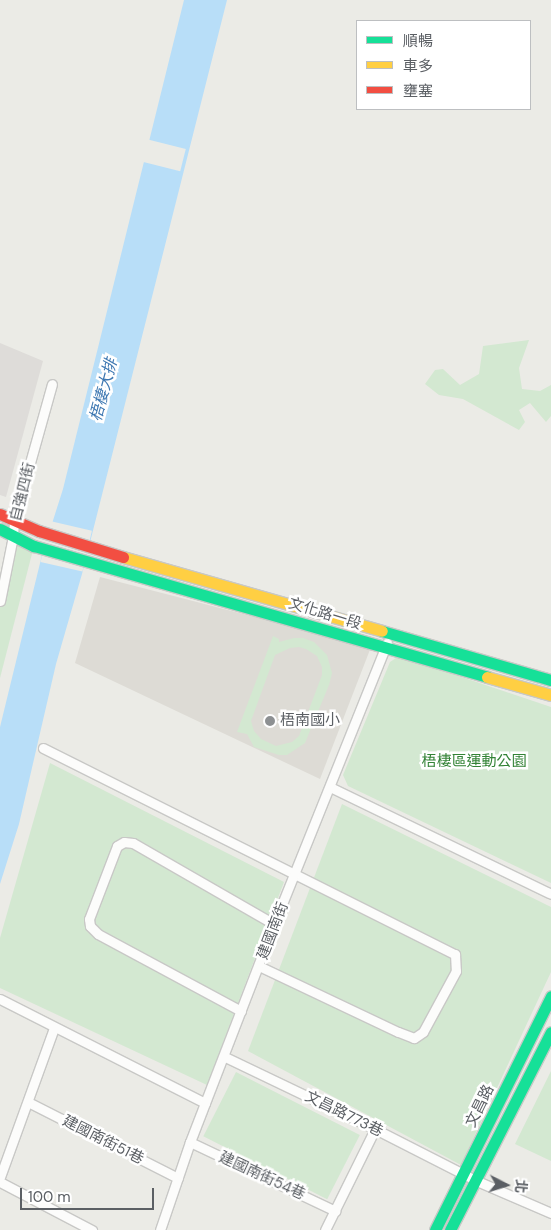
<!DOCTYPE html>
<html>
<head>
<meta charset="utf-8">
<style>
  body { margin:0 }
  #map { position:relative; width:551px; height:1230px; overflow:hidden; background:#ebebe6; font-family:"DM Sans","Noto Sans TC",sans-serif }
  div>[style] { position:absolute }
  [style*='--x'] { left:calc(var(--x)*1px); top:calc(var(--y)*1px); width:calc(var(--w)*1px); rotate:calc(var(--a)*1deg) }
  .industrial>* { inset:0; background:#dedcd9 }
  .education>* { inset:0; background:#dddbd5 }
  .green>* { inset:0; background:#d3e8d1; transform-origin:0 0 }
  .water>* { inset:0; background:#b8def8 }
  .pier>* { inset:0; background:#ebebe6; transform-origin:0 0 }
  .roads { filter:drop-shadow(1px 0 #c8c8c6) drop-shadow(-1px 0 #c8c8c6) drop-shadow(0 1px #c8c8c6) drop-shadow(0 -1px #c8c8c6) }
  .street>* { height:9px; margin:-4.5px; padding:0 4.5px; transform-origin:4.5px; border-radius:4.5px; background:#fcfcfb }
  .fast>* { height:11px; margin:-5.5px; padding:0 5.5px; transform-origin:5.5px; border-radius:5.5px; background:#16e098 }
  .slow>* { height:11px; margin:-5.5px; padding:0 5.5px; transform-origin:5.5px; border-radius:5.5px; background:#ffcf43 }
  .jam>* { height:11px; margin:-5.5px; padding:0 5.5px; transform-origin:5.5px; border-radius:5.5px; background:#f24e42 }
  .dots>* { width:14px; height:14px; translate:-50% -50%; box-sizing:border-box; border:2px solid #fff; border-radius:50% }
  span { translate:-50% -50%; white-space:nowrap; text-align:center; line-height:1.15; -webkit-text-stroke:5px #fff; paint-order:stroke }
  .street-label { font-size:15px; color:#5b5f64 }
  .poi-label { font-size:15px; color:#5b5f64 }
  .left { translate:0 -50%; text-align:left }
  .park-label { font-size:15px; color:#338336 }
  .water-label { font-size:16px; color:#3e78b2; font-style:italic }
  .legend { position:absolute; left:356px; top:20px; width:175px; height:90px; box-sizing:border-box; background:#fff; border:1px solid #bdbfc1; margin:0; padding:6px 9px; list-style:none; font-size:15px; color:#5b5f64 }
  .legend li { display:flex; align-items:center; gap:10px; height:25px }
  .legend b { width:25px; border:1px solid #bdbfc1 }
  .north { position:absolute; left:481px; top:1160px; width:50px; height:50px; -webkit-text-stroke:4px #fff; paint-order:stroke; rotate:95deg; font-size:14px; font-weight:700; line-height:20px; text-align:center; color:#5b5f64 }
  .north::after { content:''; display:block; margin:auto; width:18px; height:22px; background:#5b5f64; clip-path:polygon(50% 0,100% 100%,50% 72%,0 100%) }
  .scale { position:absolute; left:20px; top:1188px; width:134px; height:22px; box-sizing:border-box; border:2px solid #5b5f64; border-top:0; padding-left:6px; font-size:15px; line-height:18px; white-space:nowrap; color:#5b5f64; -webkit-text-stroke:4px #fff; paint-order:stroke }
</style>
</head>
<body>
<div id="map">
  <div class="industrial">
    <i style="clip-path:polygon(0 343px,43px 361px,6px 497px,0 495px)"></i>
  </div>
  <div class="education">
    <i style="clip-path:polygon(100px 577px,371px 647px,320px 779px,75px 663px)"></i>
  </div>
  <div class="green">
    <i style="clip-path:polygon(529px 340px,519px 368px,522px 389px,540px 391px,551px 385px,551px 416px,546px 422px,530px 403px,519px 410px,525px 422px,519px 430px,463px 399px,439px 395px,425px 384px,435px 370px,443px 369px,460px 385px,479px 374px,483px 346px)"></i>
    <i style="clip-path:polygon(14px 545px,34px 546px,0 678px,0 604px)"></i>
    <i style="clip-path:polygon(evenodd,273px 636px,279px 639px,279px 642px,294px 638px,303px 638px,314px 642px,327px 655px,332px 673px,329px 685px,305px 743px,287px 755px,279px 755px,254px 747px,247px 734px,237px 732px,273px 636px,299px 647px,306px 649px,317px 656px,322px 667px,322px 675px,299px 736px,292px 742px,276px 746px,261px 739px,254px 731px,251px 721px,275px 655px,290px 648px,299px 647px)"></i>
    <i style="clip-path:polygon(399px 656px,551px 707px,551px 883px,348px 786px,343px 775px,390px 662px)"></i>
    <i style="clip-path:polygon(50px 763px,284px 882px,207px 1085px,0 988px,0 938px)"></i>
    <i style="clip-path:polygon(342px 804px,551px 907px,551px 972px,461px 1165px,248px 1051px)"></i>
    <i style="clip-path:polygon(551px 1071px,551px 1161px,515px 1144px)"></i>
    <i style="left:236px;top:1072px;width:139px;height:72px;rotate:27deg"></i>
  </div>
  <div class="water">
    <i style="clip-path:polygon(184px 0,227px 0,82px 574px,56px 664px,19px 824px,0 884px,0 727px,42px 555px,63px 489px)"></i>
  </div>
  <div class="pier">
    <i style="left:146px;top:139px;width:41px;height:23px;rotate:14deg"></i>
    <i style="left:50px;top:521px;width:43px;height:42px;rotate:13deg"></i>
  </div>
  <div class="roads">
    <div class="street">
      <i style="--x:0;--y:601;--w:66;--a:-78.7"></i>
      <i style="--x:13;--y:536;--w:16;--a:-86"></i>
      <i style="--x:14;--y:520;--w:141;--a:-74.4"></i>
      <i style="--x:43;--y:748;--w:461;--a:26.6"></i>
      <i style="--x:455;--y:954;--w:17;--a:87"></i>
      <i style="--x:456;--y:971;--w:69;--a:118.4"></i>
      <i style="--x:423;--y:1032;--w:11;--a:146"></i>
      <i style="--x:414;--y:1038;--w:17;--a:-159"></i>
      <i style="--x:398;--y:1032;--w:154;--a:-154.6"></i>
      <i style="--x:330;--y:787;--w:246;--a:25.8"></i>
      <i style="--x:0;--y:999;--w:230;--a:26.9"></i>
      <i style="--x:241;--y:1011;--w:162;--a:-151.7"></i>
      <i style="--x:98;--y:934;--w:11;--a:-135"></i>
      <i style="--x:90;--y:926;--w:7;--a:-98"></i>
      <i style="--x:89;--y:919;--w:78;--a:-69"></i>
      <i style="--x:117;--y:846;--w:8;--a:-30"></i>
      <i style="--x:124;--y:842;--w:9;--a:6"></i>
      <i style="--x:133;--y:843;--w:163;--a:29.9"></i>
      <i style="--x:225;--y:1057;--w:166;--a:25.6"></i>
      <i style="--x:375;--y:1129;--w:114;--a:27"></i>
      <i style="--x:477;--y:1181;--w:81;--a:23.4"></i>
      <i style="--x:28;--y:1102;--w:168;--a:26.9"></i>
      <i style="--x:190;--y:1142;--w:161;--a:25.4"></i>
      <i style="--x:0;--y:1177;--w:158;--a:-70.1"></i>
      <i style="--x:0;--y:1182;--w:104;--a:27.6"></i>
      <i style="--x:160;--y:1230;--w:93;--a:-71.2"></i>
      <i style="--x:190;--y:1142;--w:234;--a:-68.9"></i>
      <i style="--x:274;--y:924;--w:303;--a:-68.1"></i>
      <i style="--x:325;--y:1230;--w:113;--a:-63.7"></i>
    </div>
    <div class="fast">
      <i style="--x:0;--y:529;--w:38;--a:27"></i>
      <i style="--x:34;--y:546;--w:472;--a:16.1"></i>
      <i style="--x:382;--y:631;--w:176;--a:16.2"></i>
      <i style="--x:435;--y:1230;--w:261;--a:-63.6"></i>
      <i style="--x:450;--y:1230;--w:222;--a:-63"></i>
    </div>
    <div class="slow">
      <i style="--x:123;--y:557;--w:269;--a:15.9"></i>
      <i style="--x:487;--y:677;--w:66;--a:15.7"></i>
    </div>
    <div class="jam">
      <i style="--x:0;--y:514;--w:43;--a:23.6"></i>
      <i style="--x:39;--y:531;--w:88;--a:17.2"></i>
    </div>
  </div>
  <div class="dots">
    <i style="left:270px;top:721px;background:#8d9092"></i>
  </div>
  <div class="street-label">
    <span style="left:23px;top:492px;rotate:-76deg">自強四街</span>
    <span style="left:325px;top:614px;rotate:17deg">文化路一段</span>
    <span style="left:273px;top:931px;rotate:-69deg">建國南街</span>
    <span style="left:480px;top:1106px;rotate:-64deg">文昌路</span>
    <span style="left:344px;top:1114px;rotate:26deg">文昌路773巷</span>
    <span style="left:103px;top:1140px;rotate:27deg">建國南街51巷</span>
    <span style="left:262px;top:1176px;rotate:25deg">建國南街54巷</span>
  </div>
  <div class="poi-label">
    <span class="left" style="left:280px;top:721px">梧南國小</span>
  </div>
  <div class="park-label">
    <span style="left:474px;top:762px">梧棲區運動公園</span>
  </div>
  <div class="water-label">
    <span style="left:104px;top:390px;rotate:-75deg">梧棲大排</span>
  </div>
  <ul class="legend">
  <li><b style="height:6px;background:#16e098"></b>順暢</li>
  <li><b style="height:6px;background:#ffcf43"></b>車多</li>
  <li><b style="height:6px;background:#f24e42"></b>壅塞</li>
  </ul>
  <div class="north">北</div>
  <div class="scale">100 m</div>
</div>
</body>
</html>
